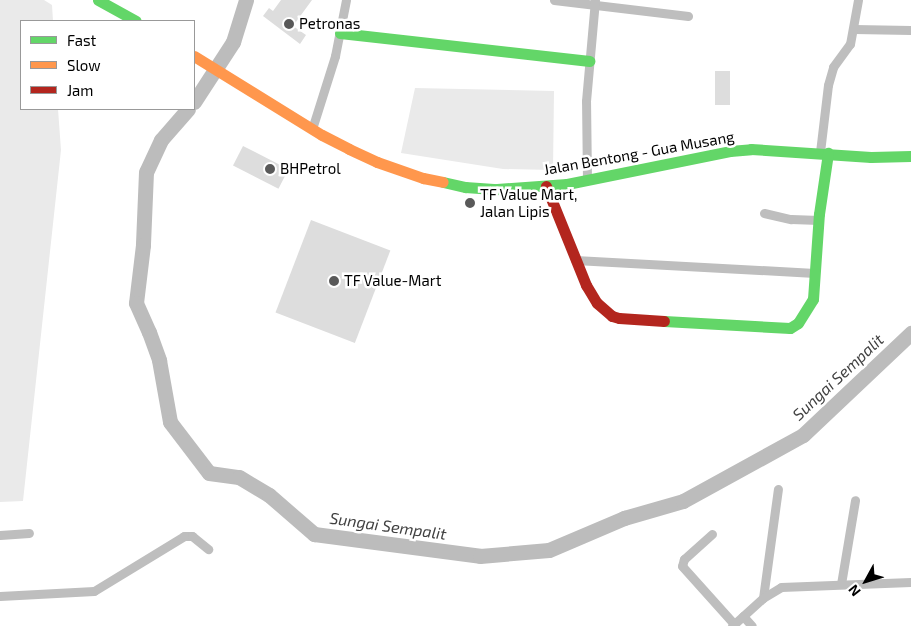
<!DOCTYPE html>
<html>
<head>
<meta charset="utf-8">
<style>
  body { margin:0 }
  #map { position:relative; width:911px; height:626px; overflow:hidden; background:#fff; font-family:"Exo 2",sans-serif }
  div>[style] { position:absolute }
  [style*='--x'] { left:calc(var(--x)*1px); top:calc(var(--y)*1px); width:calc(var(--w)*1px); rotate:calc(var(--a)*1deg) }
  .green>* { inset:0; background:#eaeaea }
  .river>* { height:15px; margin:-7.5px; padding:0 7.5px; transform-origin:7.5px; border-radius:7.5px; background:#bcbcbc }
  .building>* { inset:0; background:#ddd; transform-origin:0 0 }
  .street>* { height:9px; margin:-4.5px; padding:0 4.5px; transform-origin:4.5px; border-radius:4.5px; background:#bebebe }
  .fast>* { height:11px; margin:-5.5px; padding:0 5.5px; transform-origin:5.5px; border-radius:5.5px; background:#63d668 }
  .slow>* { height:11px; margin:-5.5px; padding:0 5.5px; transform-origin:5.5px; border-radius:5.5px; background:#ff974d }
  .jam>* { height:11px; margin:-5.5px; padding:0 5.5px; transform-origin:5.5px; border-radius:5.5px; background:#b3261e }
  .dots>* { width:14px; height:14px; translate:-50% -50%; box-sizing:border-box; border:2px solid #fff; border-radius:50% }
  span { translate:-50% -50%; white-space:nowrap; text-align:center; line-height:1.15; -webkit-text-stroke:5px #fff; paint-order:stroke }
  .poi-label { font-size:15px; color:#000 }
  .left { translate:0 -50%; text-align:left }
  .street-label { font-size:15px; color:#000 }
  .water-label { font-size:16px; color:#414141; font-style:italic }
  .legend { position:absolute; left:20px; top:20px; width:175px; height:90px; box-sizing:border-box; background:#fff; border:1px solid #999; margin:0; padding:6px 9px; list-style:none; font-size:15px; color:#000 }
  .legend li { display:flex; align-items:center; gap:10px; height:25px }
  .legend b { width:25px; border:1px solid #999 }
  .north { position:absolute; left:841px; top:556px; width:50px; height:50px; -webkit-text-stroke:4px #fff; paint-order:stroke; rotate:231deg; font-size:14px; font-weight:700; line-height:20px; text-align:center; color:#000 }
  .north::after { content:''; display:block; margin:auto; width:18px; height:22px; background:#000; clip-path:polygon(50% 0,100% 100%,50% 72%,0 100%) }
</style>
</head>
<body>
<div id="map">
  <div class="green">
    <i style="clip-path:polygon(0 0,44px 0,52px 5px,53px 21px,21px 21px,21px 109px,58px 109px,61px 150px,23px 501px,0 502px)"></i>
    <i style="clip-path:polygon(415px 88px,554px 91px,553px 170px,503px 169px,401px 153px)"></i>
  </div>
  <div class="river">
    <i style="--x:194;--y:102;--w:72;--a:-57"></i>
    <i style="--x:233;--y:42;--w:44;--a:-72.8"></i>
    <i style="--x:188;--y:109;--w:41;--a:131.1"></i>
    <i style="--x:161;--y:140;--w:35;--a:115"></i>
    <i style="--x:146;--y:172;--w:73;--a:92.4"></i>
    <i style="--x:143;--y:245;--w:58;--a:96.9"></i>
    <i style="--x:136;--y:303;--w:32;--a:66"></i>
    <i style="--x:149;--y:332;--w:30;--a:70"></i>
    <i style="--x:159;--y:360;--w:63;--a:79.9"></i>
    <i style="--x:170;--y:422;--w:64;--a:52.6"></i>
    <i style="--x:209;--y:473;--w:30;--a:8"></i>
    <i style="--x:239;--y:477;--w:35;--a:31"></i>
    <i style="--x:269;--y:495;--w:60;--a:40.9"></i>
    <i style="--x:314;--y:534;--w:167;--a:7.5"></i>
    <i style="--x:480;--y:556;--w:69;--a:-5"></i>
    <i style="--x:549;--y:550;--w:82;--a:-23.1"></i>
    <i style="--x:624;--y:518;--w:61;--a:-16.1"></i>
    <i style="--x:683;--y:501;--w:137;--a:-28.8"></i>
    <i style="--x:803;--y:435;--w:149;--a:-43.4"></i>
  </div>
  <div class="building">
    <i style="clip-path:polygon(281px 0,312px 0,293px 26px,306px 35px,300px 44px,263px 16px,269px 8px,273px 11px)"></i>
    <i style="left:715px;top:71px;width:15px;height:34px"></i>
    <i style="left:243px;top:146px;width:51px;height:22px;rotate:27deg"></i>
    <i style="left:311px;top:220px;width:85px;height:99px;rotate:21deg"></i>
  </div>
  <div class="street">
    <i style="--x:554;--y:0;--w:135;--a:6.8"></i>
    <i style="--x:854;--y:29;--w:57;--a:1"></i>
    <i style="--x:312;--y:129;--w:77;--a:-72.5"></i>
    <i style="--x:335;--y:56;--w:57;--a:-78.9"></i>
    <i style="--x:820;--y:152;--w:67;--a:-83.2"></i>
    <i style="--x:828;--y:85;--w:19;--a:-74"></i>
    <i style="--x:833;--y:67;--w:29;--a:-54"></i>
    <i style="--x:850;--y:44;--w:45;--a:-79.7"></i>
    <i style="--x:587;--y:180;--w:79;--a:-90.7"></i>
    <i style="--x:586;--y:101;--w:101;--a:-84.9"></i>
    <i style="--x:764;--y:213;--w:28;--a:13"></i>
    <i style="--x:791;--y:219;--w:28;--a:2"></i>
    <i style="--x:575;--y:260;--w:240;--a:3.1"></i>
    <i style="--x:712;--y:534;--w:38;--a:138"></i>
    <i style="--x:684;--y:559;--w:7;--a:106"></i>
    <i style="--x:682;--y:566;--w:78;--a:48.1"></i>
    <i style="--x:0;--y:535;--w:29;--a:-4"></i>
    <i style="--x:841;--y:584;--w:85;--a:-80.5"></i>
    <i style="--x:0;--y:596;--w:94;--a:-3"></i>
    <i style="--x:94;--y:591;--w:105;--a:-31.4"></i>
    <i style="--x:184;--y:536;--w:8;--a:0"></i>
    <i style="--x:192;--y:536;--w:21;--a:39"></i>
    <i style="--x:763;--y:598;--w:110;--a:-82.2"></i>
    <i style="--x:743;--y:616;--w:13;--a:48"></i>
    <i style="--x:732;--y:626;--w:42;--a:-42.1"></i>
    <i style="--x:763;--y:598;--w:21;--a:-31"></i>
    <i style="--x:781;--y:587;--w:130;--a:-2.2"></i>
  </div>
  <div class="fast">
    <i style="--x:98;--y:0;--w:43;--a:28.9"></i>
    <i style="--x:340;--y:33;--w:251;--a:6.4"></i>
    <i style="--x:443;--y:182;--w:23;--a:13"></i>
    <i style="--x:465;--y:187;--w:32;--a:4"></i>
    <i style="--x:497;--y:189;--w:70;--a:-4.1"></i>
    <i style="--x:567;--y:184;--w:166;--a:-11.4"></i>
    <i style="--x:730;--y:151;--w:21;--a:-5"></i>
    <i style="--x:751;--y:149;--w:120;--a:3.8"></i>
    <i style="--x:871;--y:157;--w:40;--a:-1.4"></i>
    <i style="--x:664;--y:321;--w:126;--a:3.2"></i>
    <i style="--x:790;--y:328;--w:9;--a:-32"></i>
    <i style="--x:798;--y:323;--w:28;--a:-58"></i>
    <i style="--x:813;--y:299;--w:85;--a:-86"></i>
    <i style="--x:819;--y:214;--w:62;--a:-81.6"></i>
  </div>
  <div class="slow">
    <i style="--x:194;--y:56;--w:150;--a:31.7"></i>
    <i style="--x:322;--y:135;--w:30;--a:27"></i>
    <i style="--x:349;--y:149;--w:31;--a:25"></i>
    <i style="--x:377;--y:162;--w:49;--a:19.2"></i>
    <i style="--x:423;--y:178;--w:20;--a:11"></i>
  </div>
  <div class="jam">
    <i style="--x:546;--y:186;--w:107;--a:68"></i>
    <i style="--x:586;--y:285;--w:21;--a:59"></i>
    <i style="--x:597;--y:303;--w:20;--a:41"></i>
    <i style="--x:612;--y:316;--w:7;--a:16"></i>
    <i style="--x:619;--y:318;--w:45;--a:3.8"></i>
  </div>
  <div class="dots">
    <i style="left:289px;top:24px;background:#595959"></i>
    <i style="left:270px;top:169px;background:#595959"></i>
    <i style="left:470px;top:203px;background:#595959"></i>
    <i style="left:334px;top:281px;background:#595959"></i>
  </div>
  <div class="poi-label">
    <span class="left" style="left:299px;top:24px">Petronas</span>
    <span class="left" style="left:280px;top:169px">BHPetrol</span>
    <span class="left" style="left:480px;top:203px">TF Value Mart,<br>Jalan Lipis</span>
    <span class="left" style="left:344px;top:281px">TF Value-Mart</span>
  </div>
  <div class="street-label">
    <span style="left:639px;top:153px;rotate:-10deg">Jalan Bentong - Gua Musang</span>
  </div>
  <div class="water-label">
    <span style="left:838px;top:377px;rotate:-43deg">Sungai Sempalit</span>
    <span style="left:388px;top:526px;rotate:8deg">Sungai Sempalit</span>
  </div>
  <ul class="legend">
  <li><b style="height:6px;background:#63d668"></b>Fast</li>
  <li><b style="height:6px;background:#ff974d"></b>Slow</li>
  <li><b style="height:6px;background:#b3261e"></b>Jam</li>
  </ul>
  <div class="north">N</div>
</div>
</body>
</html>
